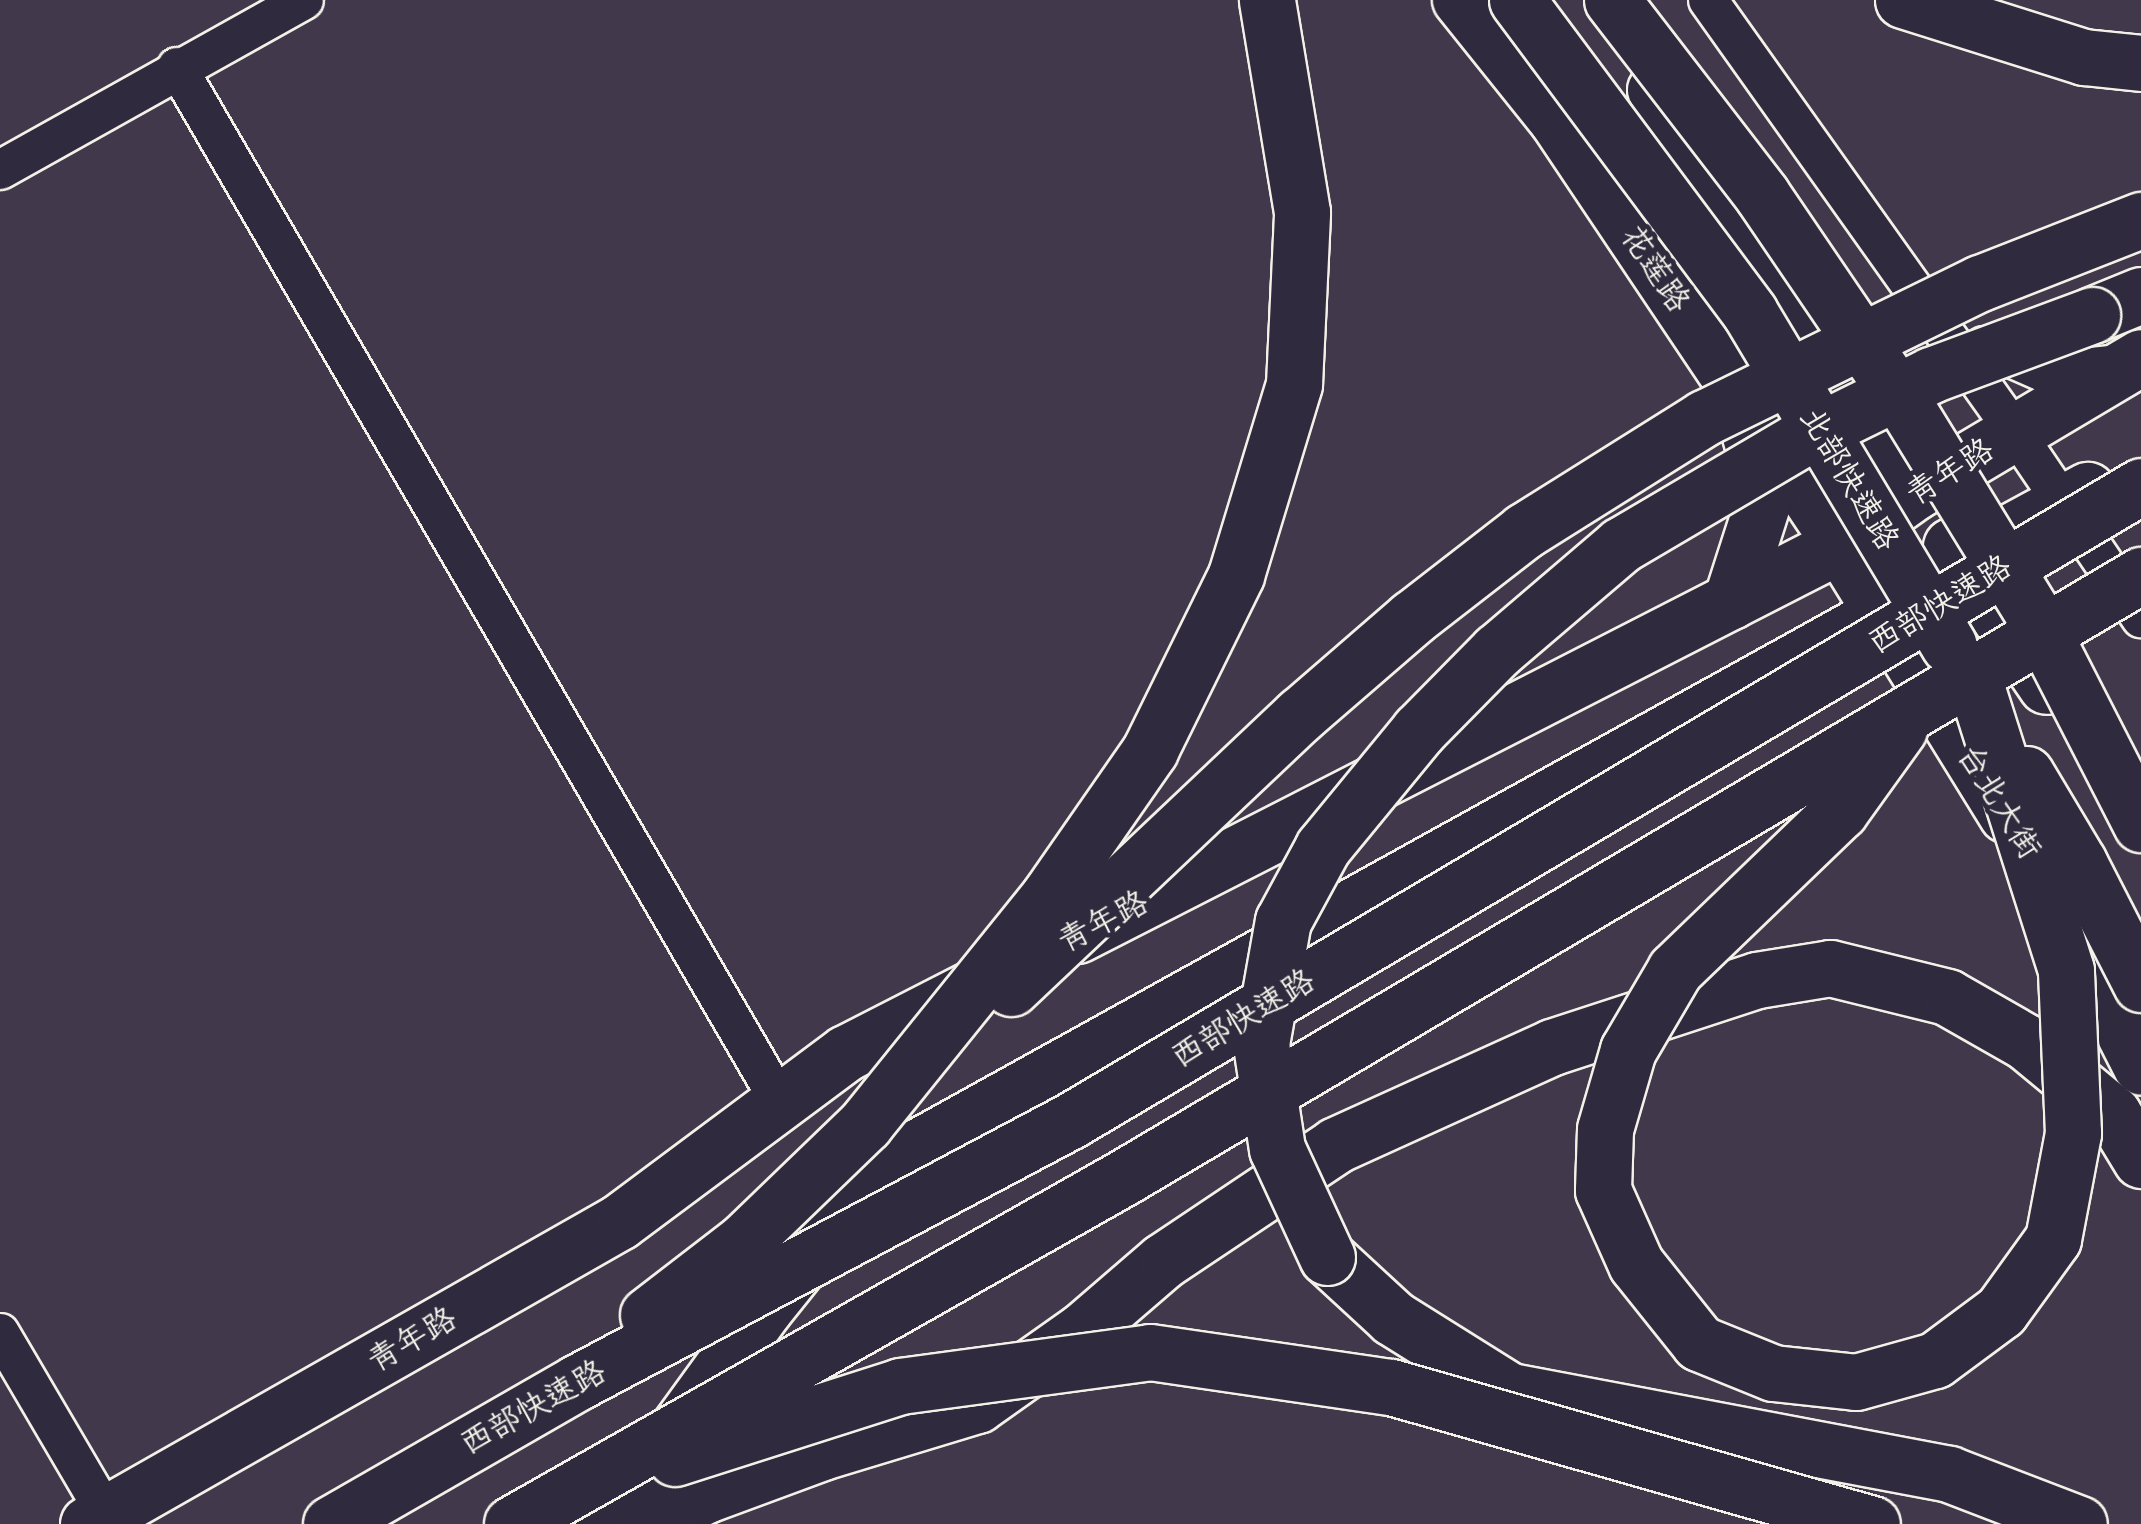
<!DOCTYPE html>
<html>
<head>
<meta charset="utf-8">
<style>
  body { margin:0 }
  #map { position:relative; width:2141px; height:1524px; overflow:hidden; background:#42384b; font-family:"Comic Neue","LXGW WenKai TC",sans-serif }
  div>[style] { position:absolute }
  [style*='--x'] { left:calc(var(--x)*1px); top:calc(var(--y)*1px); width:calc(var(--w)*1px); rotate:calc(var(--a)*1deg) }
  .roads { filter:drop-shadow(2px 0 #f4f1e8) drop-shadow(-2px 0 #f4f1e8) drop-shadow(0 2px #f4f1e8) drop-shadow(0 -2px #f4f1e8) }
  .minor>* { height:38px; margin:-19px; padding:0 19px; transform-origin:19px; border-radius:19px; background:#2f2a3d }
  .secondary>* { height:52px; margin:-26px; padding:0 26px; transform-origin:26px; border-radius:26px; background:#2f2a3d }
  .primary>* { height:55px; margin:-27.5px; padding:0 27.5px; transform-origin:27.5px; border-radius:27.5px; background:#2f2a3d }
  .trunk>* { height:55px; margin:-27.5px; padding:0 27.5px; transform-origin:27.5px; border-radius:27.5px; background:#2f2a3d }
  .bridges { filter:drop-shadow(2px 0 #f4f1e8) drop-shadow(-2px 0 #f4f1e8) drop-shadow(0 2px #f4f1e8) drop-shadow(0 -2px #f4f1e8) }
  .trunk-bridge>* { height:55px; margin:-27.5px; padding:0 27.5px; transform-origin:27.5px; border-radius:27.5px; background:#2f2a3d }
  span { translate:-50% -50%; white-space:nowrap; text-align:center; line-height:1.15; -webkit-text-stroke:10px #2f2a3d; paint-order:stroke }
  .street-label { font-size:32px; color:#f4f1e8 }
</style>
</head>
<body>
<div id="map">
  <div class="roads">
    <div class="minor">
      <i style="--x:1708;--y:0;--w:530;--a:54.6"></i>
      <i style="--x:2015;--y:432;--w:225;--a:55.9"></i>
      <i style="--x:177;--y:67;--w:1198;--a:59.77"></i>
      <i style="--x:0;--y:170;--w:348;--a:-29.2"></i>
      <i style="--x:1984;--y:346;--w:64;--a:23.8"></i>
      <i style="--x:2043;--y:372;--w:76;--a:-6"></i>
      <i style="--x:0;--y:1333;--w:221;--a:59.6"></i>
    </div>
    <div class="secondary">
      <i style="--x:1459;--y:0;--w:155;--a:51.3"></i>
      <i style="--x:1556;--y:121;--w:510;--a:56.19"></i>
      <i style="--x:1654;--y:90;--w:479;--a:57.1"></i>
    </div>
    <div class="primary">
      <i style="--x:1840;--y:545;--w:317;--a:58.3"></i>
      <i style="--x:1951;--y:546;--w:169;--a:55.8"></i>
      <i style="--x:1731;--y:601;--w:114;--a:-72.2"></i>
      <i style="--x:1766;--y:492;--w:103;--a:-105.8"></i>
      <i style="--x:2060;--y:907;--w:179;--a:63.1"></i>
      <i style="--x:1077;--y:935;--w:857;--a:-27.07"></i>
      <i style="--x:1840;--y:545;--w:91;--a:-35.6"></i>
      <i style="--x:1914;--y:492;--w:264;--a:-30.7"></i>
      <i style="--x:88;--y:1524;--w:611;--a:-29.63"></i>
      <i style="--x:619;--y:1222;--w:283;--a:-36.7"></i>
      <i style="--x:846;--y:1053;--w:154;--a:-27.1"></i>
      <i style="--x:599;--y:1524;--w:102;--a:-49.8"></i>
      <i style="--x:665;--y:1446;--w:170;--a:-54.1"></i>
      <i style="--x:765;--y:1308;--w:115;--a:-51.3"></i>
      <i style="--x:837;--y:1218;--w:111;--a:-41"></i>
      <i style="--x:921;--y:1145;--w:1104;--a:-28.98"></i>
      <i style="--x:1887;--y:610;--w:89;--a:-34.9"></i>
      <i style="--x:1960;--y:559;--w:145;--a:-28.5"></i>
      <i style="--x:647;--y:1524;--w:66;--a:-26.2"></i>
      <i style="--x:706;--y:1495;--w:124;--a:-20.3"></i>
      <i style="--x:822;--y:1452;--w:162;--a:-16.9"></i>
      <i style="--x:977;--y:1405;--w:130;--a:-35.3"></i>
      <i style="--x:1083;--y:1330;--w:106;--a:-40.8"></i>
      <i style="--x:1163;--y:1261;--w:208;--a:-33.8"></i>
      <i style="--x:1336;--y:1145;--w:237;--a:-24.4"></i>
      <i style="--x:1552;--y:1047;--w:216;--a:-18.1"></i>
      <i style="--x:1757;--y:980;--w:74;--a:-9.3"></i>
      <i style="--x:1830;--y:968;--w:121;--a:13.9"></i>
      <i style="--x:1947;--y:997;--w:91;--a:29.7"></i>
      <i style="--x:2026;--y:1042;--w:113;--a:39.6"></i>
      <i style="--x:2113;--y:1114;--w:54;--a:58.7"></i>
    </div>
    <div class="trunk">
      <i style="--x:1903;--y:0;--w:190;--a:17.5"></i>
      <i style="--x:2084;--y:57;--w:57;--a:6"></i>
      <i style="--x:2092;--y:315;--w:53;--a:-22.2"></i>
      <i style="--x:1327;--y:1257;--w:90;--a:42.7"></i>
      <i style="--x:1393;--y:1318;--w:138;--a:32"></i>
      <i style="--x:1510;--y:1391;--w:447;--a:10.7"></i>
      <i style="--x:1949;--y:1474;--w:139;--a:21"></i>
    </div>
  </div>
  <div class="bridges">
    <div class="trunk-bridge">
      <i style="--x:1517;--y:0;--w:390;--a:53.3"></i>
      <i style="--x:1750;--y:313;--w:387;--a:59.1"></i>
      <i style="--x:1612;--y:0;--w:246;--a:52.4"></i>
      <i style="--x:1762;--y:195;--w:258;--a:55.8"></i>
      <i style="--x:1907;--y:408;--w:243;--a:58.5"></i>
      <i style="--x:2034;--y:615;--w:235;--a:62.9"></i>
      <i style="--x:1899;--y:729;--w:101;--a:125.7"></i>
      <i style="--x:1840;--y:811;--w:229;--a:136.1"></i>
      <i style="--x:1675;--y:970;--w:93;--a:120.4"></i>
      <i style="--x:1628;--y:1050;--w:82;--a:106.2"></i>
      <i style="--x:1605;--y:1129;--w:61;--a:91.9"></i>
      <i style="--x:1603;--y:1190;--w:81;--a:66"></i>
      <i style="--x:1636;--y:1264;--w:101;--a:51.4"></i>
      <i style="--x:1699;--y:1343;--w:80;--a:22.1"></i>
      <i style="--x:1773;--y:1373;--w:83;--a:6.2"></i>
      <i style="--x:1856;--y:1382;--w:82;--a:-15.6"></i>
      <i style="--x:1935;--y:1360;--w:82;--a:-36.6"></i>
      <i style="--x:2001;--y:1311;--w:89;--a:-54.2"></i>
      <i style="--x:2053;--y:1239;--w:108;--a:-79.3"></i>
      <i style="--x:2073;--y:1133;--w:163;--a:-92.5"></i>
      <i style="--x:2066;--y:970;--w:287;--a:-107.6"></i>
      <i style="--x:2026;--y:774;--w:104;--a:59.2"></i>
      <i style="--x:2079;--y:863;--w:136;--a:62.9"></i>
      <i style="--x:1011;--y:988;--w:398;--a:-43.4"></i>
      <i style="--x:1300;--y:715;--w:148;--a:-40.9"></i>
      <i style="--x:1412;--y:618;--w:142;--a:-37.8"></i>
      <i style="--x:1524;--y:531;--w:213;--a:-32.1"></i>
      <i style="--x:1704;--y:418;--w:307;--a:-26.1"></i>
      <i style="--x:1980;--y:283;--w:173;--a:-21.4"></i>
      <i style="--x:1327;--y:1257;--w:119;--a:-114.8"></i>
      <i style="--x:1277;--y:1149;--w:106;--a:-98.7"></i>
      <i style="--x:1261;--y:1044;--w:125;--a:-79.9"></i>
      <i style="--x:1283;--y:921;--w:84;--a:-61.6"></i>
      <i style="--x:1323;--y:847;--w:151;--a:-50.6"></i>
      <i style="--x:1419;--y:730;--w:111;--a:-45.4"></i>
      <i style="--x:1497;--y:651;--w:163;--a:-40.5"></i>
      <i style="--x:1621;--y:545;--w:207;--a:-30.5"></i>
      <i style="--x:1799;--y:440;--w:147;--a:-26.2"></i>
      <i style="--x:1931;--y:375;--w:172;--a:-20.4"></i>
      <i style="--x:648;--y:1315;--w:121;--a:-37.6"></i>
      <i style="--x:744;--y:1241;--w:168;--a:-44"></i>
      <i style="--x:865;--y:1124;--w:292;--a:-51.1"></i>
      <i style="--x:1048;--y:897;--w:179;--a:-55.2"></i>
      <i style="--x:1150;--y:750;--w:195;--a:-63.8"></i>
      <i style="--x:1236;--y:575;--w:200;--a:-73.1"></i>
      <i style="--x:1294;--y:384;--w:172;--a:-87.3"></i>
      <i style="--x:1302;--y:212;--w:215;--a:-99.4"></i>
      <i style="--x:675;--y:1458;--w:236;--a:-17.7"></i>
      <i style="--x:900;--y:1386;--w:252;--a:-7.7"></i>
      <i style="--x:1150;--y:1352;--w:244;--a:8.3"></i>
      <i style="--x:1391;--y:1387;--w:500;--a:15.9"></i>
      <i style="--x:331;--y:1524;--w:285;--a:-29.9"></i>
      <i style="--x:578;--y:1382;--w:557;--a:-27.95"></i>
      <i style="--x:1070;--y:1121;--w:1245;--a:-30.66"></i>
      <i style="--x:512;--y:1524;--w:706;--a:-29.54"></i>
      <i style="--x:1126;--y:1176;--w:1180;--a:-30.63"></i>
    </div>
  </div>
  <div class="street-label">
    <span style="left:1655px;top:269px;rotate:56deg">花莲路</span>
    <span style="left:1950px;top:472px;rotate:-32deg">青年路</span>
    <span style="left:1849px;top:479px;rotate:59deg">北部快速路</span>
    <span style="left:1940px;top:605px;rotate:-31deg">西部快速路</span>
    <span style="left:1999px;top:802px;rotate:58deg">台北大街</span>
    <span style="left:1103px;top:922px;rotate:-27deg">青年路</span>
    <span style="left:1243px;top:1019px;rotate:-31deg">西部快速路</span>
    <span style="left:412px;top:1340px;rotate:-30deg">青年路</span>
    <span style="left:533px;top:1408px;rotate:-29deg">西部快速路</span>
  </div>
</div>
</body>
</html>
